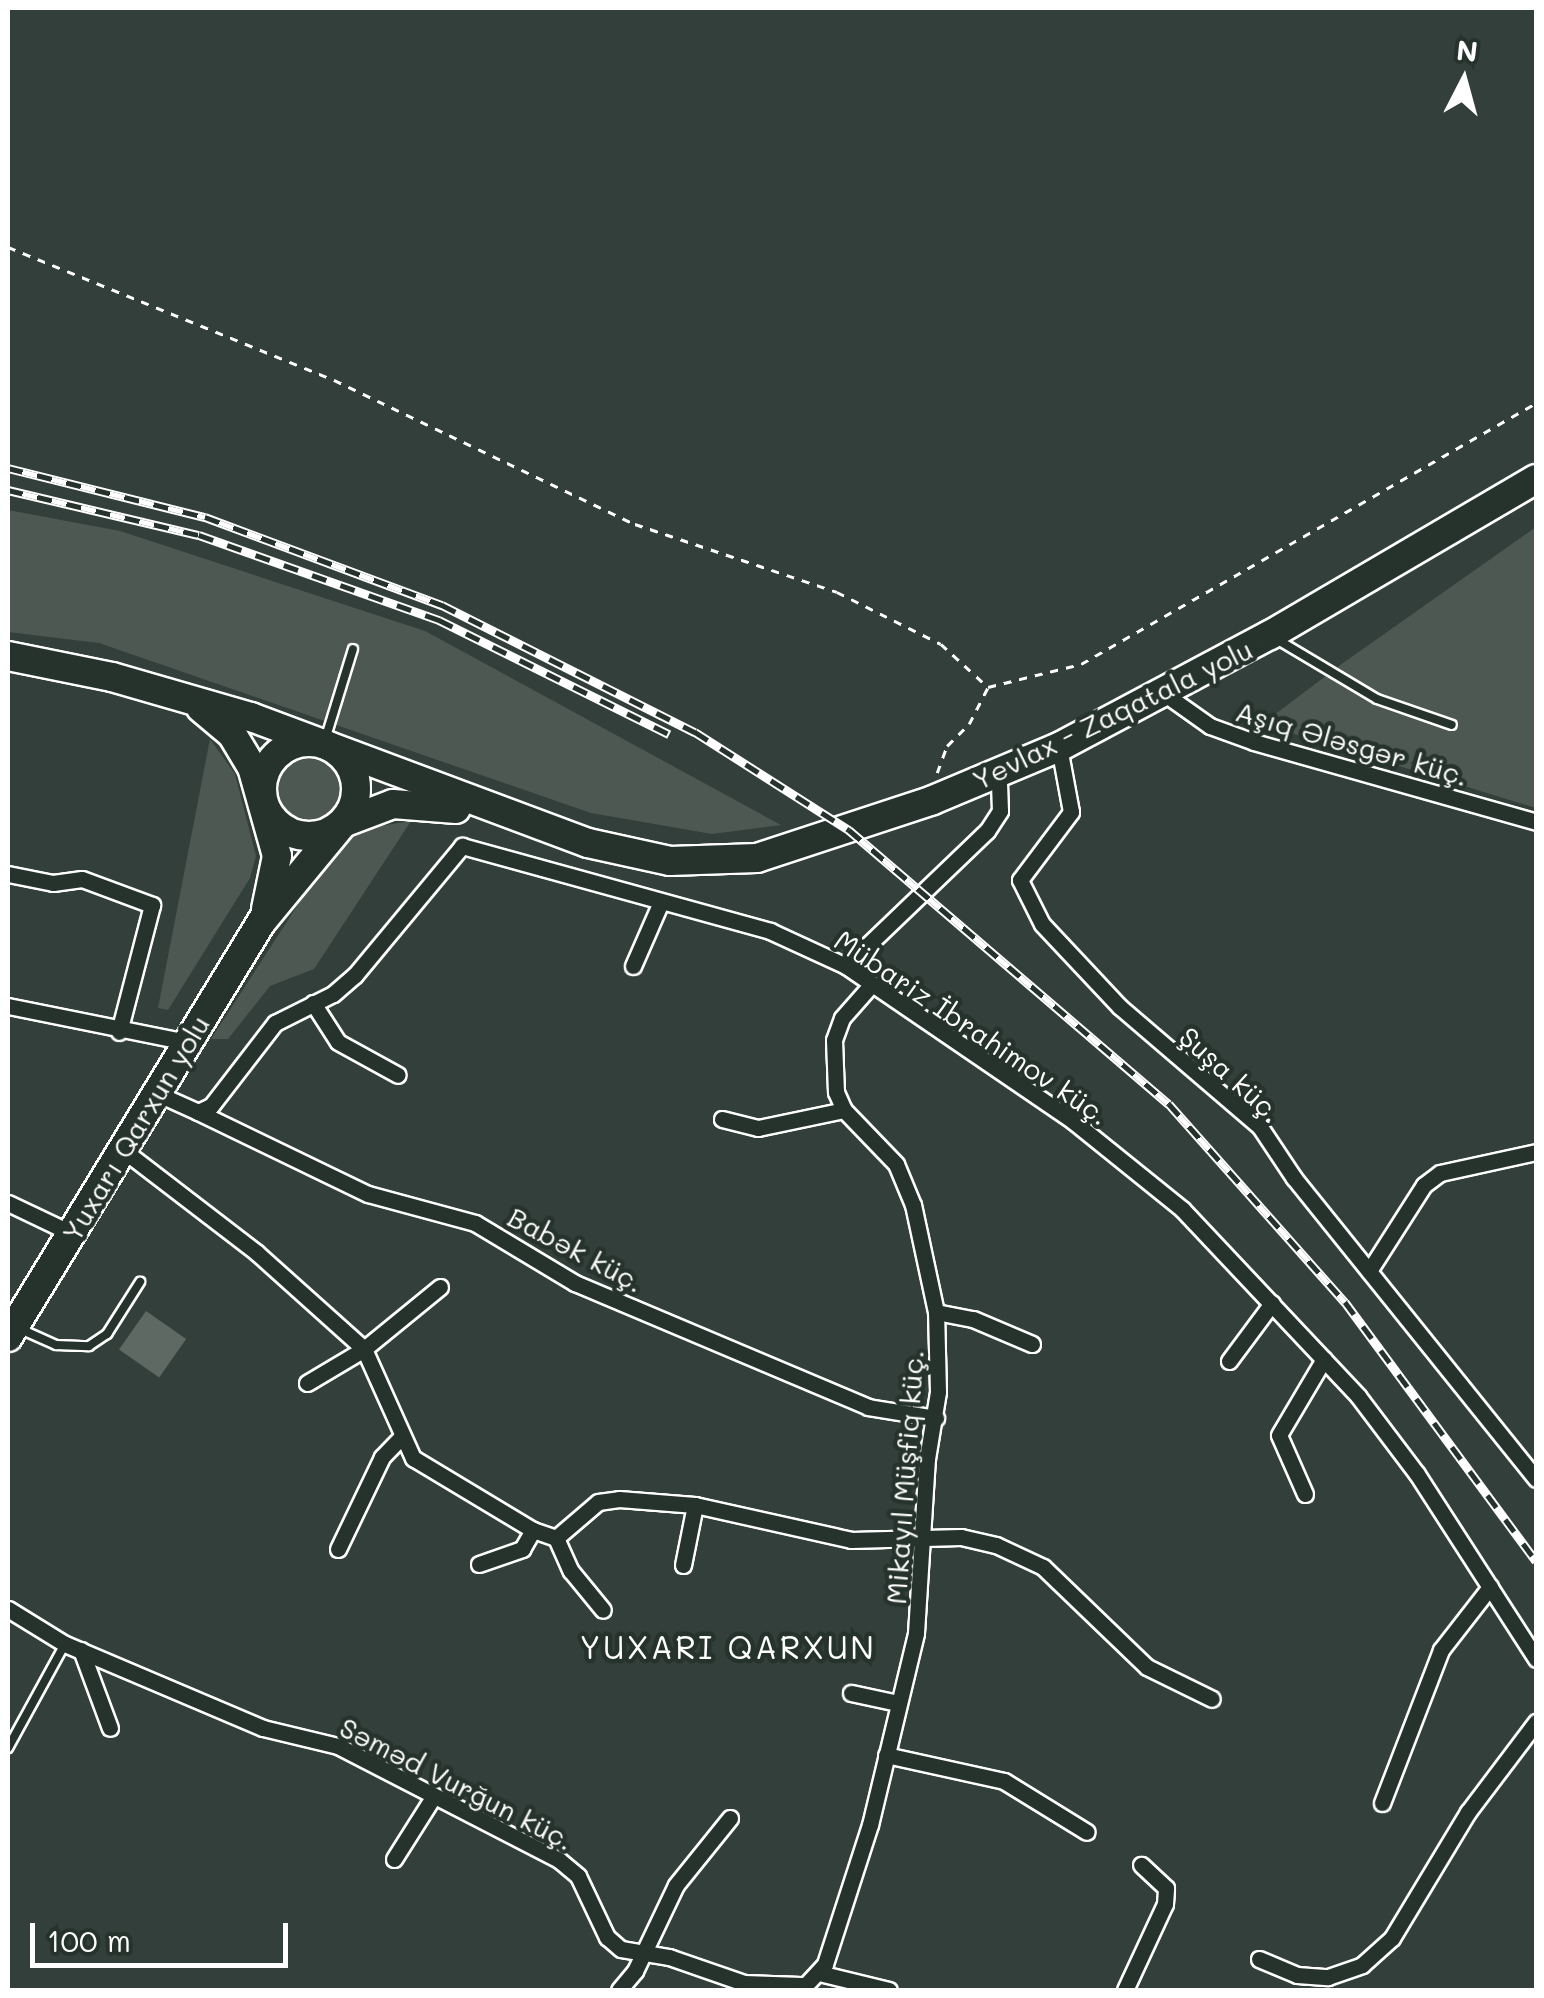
<!DOCTYPE html>
<html>
<head>
<meta charset="utf-8">
<style>
  body { margin:0 }
  #map { position:relative; width:1544px; height:1998px; overflow:hidden; background:#333f3a; font-family:Mali,sans-serif }
  div>[style] { position:absolute }
  [style*='--x'] { left:calc(var(--x)*1px); top:calc(var(--y)*1px); width:calc(var(--w)*1px); rotate:calc(var(--a)*1deg) }
  .green>* { inset:0; background:#4d5853 }
  .round { border-radius:50% }
  .building>* { inset:0; background:#5f6964; transform-origin:0 0 }
  .path>* { height:2.5px; margin-top:-1.25px; transform-origin:0; background:repeating-linear-gradient(90deg,#fff 0 8px,transparent 0 16px) }
  .roads { filter:drop-shadow(2px 0 #fff) drop-shadow(-2px 0 #fff) drop-shadow(0 2px #fff) drop-shadow(0 -2px #fff) }
  .lane>* { height:8px; margin:-4px; padding:0 4px; transform-origin:4px; border-radius:4px; background:#26332d }
  .street>* { height:15px; margin:-7.5px; padding:0 7.5px; transform-origin:7.5px; border-radius:7.5px; background:#26332d }
  .highway>* { height:28px; margin:-14px; padding:0 14px; transform-origin:14px; border-radius:14px; background:#26332d }
  .highway>.ring { margin:-14px; padding:0; box-sizing:content-box; background:none; border:28px solid #26332d; border-radius:50% }
  .rail>* { height:9px; margin-top:-4.5px; transform-origin:0; background:repeating-linear-gradient(90deg,#26332d 0 15px,#fff 0 30px); box-sizing:border-box; border-block:2px solid #fff }
  span { translate:-50% -50%; white-space:nowrap; text-align:center; line-height:1.15; -webkit-text-stroke:9px #26332d; paint-order:stroke }
  .street-label { font-size:28px; color:#fff }
  .quarter-label { font-size:32px; color:#fff; letter-spacing:2.5px }
  .frame { position:absolute; inset:0; border:10px solid #fff; pointer-events:none }
  .north { position:absolute; left:1414px; top:30px; width:100px; height:100px; -webkit-text-stroke:8px #26332d; paint-order:stroke; rotate:6deg; font-size:28px; font-weight:700; line-height:40px; text-align:center; color:#fff }
  .north::after { content:''; display:block; margin:auto; width:35px; height:45px; background:#fff; clip-path:polygon(50% 0,100% 100%,50% 72%,0 100%) }
  .scale { position:absolute; left:30px; top:1923px; width:258px; height:45px; box-sizing:border-box; border:5px solid #fff; border-top:0; padding-left:12px; font-size:30px; line-height:35px; white-space:nowrap; color:#fff; -webkit-text-stroke:8px #26332d; paint-order:stroke }
</style>
</head>
<body>
<div id="map">
  <div class="green">
    <i style="clip-path:polygon(8px 510px,120px 531px,425px 631px,781px 825px,712px 834px,591px 813px,99px 643px,8px 632px)"></i>
    <i style="clip-path:polygon(1536px 527px,1536px 808px,1262px 724px,1343px 663px)"></i>
    <i style="clip-path:polygon(210px 739px,235px 774px,256px 856px,250px 878px,168px 1010px,158px 1008px)"></i>
    <i class="round" style="left:276px;top:755px;width:70px;height:70px"></i>
    <i style="clip-path:polygon(411px 821px,314px 969px,270px 986px,228px 1039px,211px 1039px,334px 849px,355px 830px)"></i>
  </div>
  <div class="building">
    <i style="left:146px;top:1311px;width:49px;height:47px;rotate:35deg"></i>
  </div>
  <div class="path">
    <i style="--x:8;--y:247;--w:352;--a:22.2"></i>
    <i style="--x:334;--y:380;--w:334;--a:25.6"></i>
    <i style="--x:635;--y:524;--w:213;--a:18.6"></i>
    <i style="--x:837;--y:592;--w:116;--a:26.6"></i>
    <i style="--x:941;--y:644;--w:64;--a:42.5"></i>
    <i style="--x:937;--y:773;--w:29;--a:-70"></i>
    <i style="--x:947;--y:746;--w:31;--a:-45"></i>
    <i style="--x:969;--y:724;--w:42;--a:-62.8"></i>
    <i style="--x:988;--y:687;--w:96;--a:-13.9"></i>
    <i style="--x:1081;--y:664;--w:525;--a:-29.84"></i>
  </div>
  <div class="roads">
    <div class="lane">
      <i style="--x:1278;--y:640;--w:115;--a:30.8"></i>
      <i style="--x:1377;--y:699;--w:79;--a:19.1"></i>
      <i style="--x:325;--y:740;--w:95;--a:-72.9"></i>
      <i style="--x:18;--y:1328;--w:42;--a:24.1"></i>
      <i style="--x:56;--y:1345;--w:33;--a:2"></i>
      <i style="--x:89;--y:1346;--w:22;--a:-34"></i>
      <i style="--x:107;--y:1334;--w:62;--a:-57.6"></i>
      <i style="--x:8;--y:1748;--w:119;--a:-61.3"></i>
    </div>
    <div class="street">
      <i style="--x:1162;--y:692;--w:59;--a:35.3"></i>
      <i style="--x:1210;--y:726;--w:47;--a:20"></i>
      <i style="--x:1254;--y:742;--w:293;--a:15.8"></i>
      <i style="--x:1059;--y:747;--w:66;--a:79.5"></i>
      <i style="--x:1071;--y:812;--w:85;--a:126.9"></i>
      <i style="--x:1020;--y:880;--w:49;--a:63.4"></i>
      <i style="--x:1042;--y:924;--w:114;--a:46.8"></i>
      <i style="--x:1120;--y:1007;--w:184;--a:40.6"></i>
      <i style="--x:1260;--y:1127;--w:61;--a:56.3"></i>
      <i style="--x:1294;--y:1178;--w:386;--a:51.2"></i>
      <i style="--x:8;--y:874;--w:46;--a:11.3"></i>
      <i style="--x:53;--y:883;--w:29;--a:-8"></i>
      <i style="--x:82;--y:879;--w:75;--a:20.4"></i>
      <i style="--x:152;--y:905;--w:131;--a:104.6"></i>
      <i style="--x:633;--y:966;--w:70;--a:-66.4"></i>
      <i style="--x:846;--y:966;--w:195;--a:-43.8"></i>
      <i style="--x:987;--y:831;--w:24;--a:-57"></i>
      <i style="--x:1000;--y:811;--w:37;--a:-92"></i>
      <i style="--x:313;--y:1003;--w:46;--a:57.3"></i>
      <i style="--x:338;--y:1042;--w:68;--a:28.8"></i>
      <i style="--x:8;--y:1006;--w:182;--a:11.4"></i>
      <i style="--x:156;--y:1093;--w:46;--a:24.3"></i>
      <i style="--x:198;--y:1112;--w:14;--a:-25"></i>
      <i style="--x:211;--y:1106;--w:105;--a:-52.4"></i>
      <i style="--x:275;--y:1023;--w:65;--a:-26.6"></i>
      <i style="--x:333;--y:994;--w:29;--a:-41"></i>
      <i style="--x:355;--y:975;--w:168;--a:-50.3"></i>
      <i style="--x:462;--y:846;--w:320;--a:15.4"></i>
      <i style="--x:770;--y:931;--w:84;--a:24.7"></i>
      <i style="--x:846;--y:966;--w:275;--a:34.3"></i>
      <i style="--x:1073;--y:1121;--w:140;--a:38.9"></i>
      <i style="--x:1182;--y:1209;--w:257;--a:46.7"></i>
      <i style="--x:1358;--y:1396;--w:98;--a:52.9"></i>
      <i style="--x:1417;--y:1474;--w:220;--a:57.2"></i>
      <i style="--x:198;--y:1112;--w:189;--a:25.8"></i>
      <i style="--x:368;--y:1194;--w:111;--a:15.2"></i>
      <i style="--x:475;--y:1223;--w:117;--a:31"></i>
      <i style="--x:575;--y:1283;--w:318;--a:22.9"></i>
      <i style="--x:868;--y:1407;--w:69;--a:9.2"></i>
      <i style="--x:722;--y:1119;--w:37;--a:14"></i>
      <i style="--x:758;--y:1128;--w:88;--a:-11.8"></i>
      <i style="--x:123;--y:1150;--w:169;--a:37.5"></i>
      <i style="--x:257;--y:1253;--w:144;--a:41.9"></i>
      <i style="--x:364;--y:1349;--w:120;--a:65.8"></i>
      <i style="--x:413;--y:1458;--w:140;--a:31"></i>
      <i style="--x:533;--y:1530;--w:24;--a:19"></i>
      <i style="--x:556;--y:1538;--w:55;--a:-40.6"></i>
      <i style="--x:598;--y:1502;--w:21;--a:-8"></i>
      <i style="--x:619;--y:1499;--w:76;--a:4.5"></i>
      <i style="--x:695;--y:1505;--w:160;--a:12.6"></i>
      <i style="--x:851;--y:1540;--w:110;--a:-1.6"></i>
      <i style="--x:961;--y:1537;--w:36;--a:13"></i>
      <i style="--x:996;--y:1545;--w:52;--a:25.1"></i>
      <i style="--x:1043;--y:1567;--w:144;--a:43.9"></i>
      <i style="--x:1147;--y:1667;--w:72;--a:26.2"></i>
      <i style="--x:8;--y:1203;--w:70;--a:25.5"></i>
      <i style="--x:1369;--y:1271;--w:102;--a:-57.4"></i>
      <i style="--x:1424;--y:1185;--w:20;--a:-37"></i>
      <i style="--x:1440;--y:1173;--w:98;--a:-12.3"></i>
      <i style="--x:936;--y:1312;--w:38;--a:11"></i>
      <i style="--x:973;--y:1319;--w:64;--a:23"></i>
      <i style="--x:1229;--y:1361;--w:72;--a:-53.4"></i>
      <i style="--x:307;--y:1383;--w:66;--a:-30.8"></i>
      <i style="--x:364;--y:1349;--w:98;--a:-39.2"></i>
      <i style="--x:1305;--y:1494;--w:64;--a:-113.8"></i>
      <i style="--x:1279;--y:1435;--w:88;--a:-59.4"></i>
      <i style="--x:556;--y:1538;--w:36;--a:66"></i>
      <i style="--x:571;--y:1571;--w:50;--a:50.6"></i>
      <i style="--x:338;--y:1549;--w:102;--a:-64.4"></i>
      <i style="--x:382;--y:1457;--w:28;--a:-46"></i>
      <i style="--x:479;--y:1564;--w:46;--a:-19.2"></i>
      <i style="--x:522;--y:1549;--w:22;--a:-60"></i>
      <i style="--x:683;--y:1565;--w:61;--a:-78.7"></i>
      <i style="--x:8;--y:1609;--w:67;--a:31.6"></i>
      <i style="--x:65;--y:1644;--w:215;--a:23"></i>
      <i style="--x:263;--y:1728;--w:77;--a:13.5"></i>
      <i style="--x:338;--y:1746;--w:249;--a:27.3"></i>
      <i style="--x:559;--y:1860;--w:25;--a:40"></i>
      <i style="--x:578;--y:1876;--w:68;--a:64.6"></i>
      <i style="--x:607;--y:1937;--w:18;--a:41"></i>
      <i style="--x:621;--y:1949;--w:49;--a:9.5"></i>
      <i style="--x:669;--y:1957;--w:79;--a:19.1"></i>
      <i style="--x:744;--y:1983;--w:57;--a:2"></i>
      <i style="--x:81;--y:1650;--w:83;--a:69.6"></i>
      <i style="--x:851;--y:1693;--w:48;--a:12"></i>
      <i style="--x:886;--y:1755;--w:121;--a:12.4"></i>
      <i style="--x:1004;--y:1781;--w:97;--a:31.6"></i>
      <i style="--x:1382;--y:1803;--w:164;--a:-68.9"></i>
      <i style="--x:1441;--y:1650;--w:80;--a:-52.1"></i>
      <i style="--x:394;--y:1859;--w:71;--a:-57.7"></i>
      <i style="--x:1259;--y:1959;--w:41;--a:22.8"></i>
      <i style="--x:1297;--y:1975;--w:31;--a:4"></i>
      <i style="--x:1328;--y:1977;--w:36;--a:-19"></i>
      <i style="--x:1362;--y:1965;--w:40;--a:-42"></i>
      <i style="--x:1392;--y:1938;--w:147;--a:-58.9"></i>
      <i style="--x:1468;--y:1812;--w:113;--a:-52.9"></i>
      <i style="--x:819;--y:1973;--w:72;--a:13.7"></i>
      <i style="--x:619;--y:1990;--w:25;--a:-50"></i>
      <i style="--x:635;--y:1971;--w:95;--a:-64.5"></i>
      <i style="--x:676;--y:1885;--w:86;--a:-51.1"></i>
      <i style="--x:801;--y:1990;--w:35;--a:-47"></i>
      <i style="--x:825;--y:1964;--w:146;--a:-72.1"></i>
      <i style="--x:870;--y:1825;--w:197;--a:-76.5"></i>
      <i style="--x:916;--y:1633;--w:174;--a:-86.4"></i>
      <i style="--x:927;--y:1459;--w:68;--a:-80.7"></i>
      <i style="--x:938;--y:1392;--w:80;--a:-91.4"></i>
      <i style="--x:936;--y:1312;--w:109;--a:-102.1"></i>
      <i style="--x:913;--y:1205;--w:44;--a:-112.5"></i>
      <i style="--x:896;--y:1164;--w:75;--a:-133.9"></i>
      <i style="--x:844;--y:1110;--w:20;--a:-114"></i>
      <i style="--x:836;--y:1092;--w:52;--a:-92.2"></i>
      <i style="--x:834;--y:1040;--w:23;--a:-70"></i>
      <i style="--x:842;--y:1018;--w:45;--a:-48.6"></i>
      <i style="--x:1125;--y:1990;--w:95;--a:-65.1"></i>
      <i style="--x:1165;--y:1904;--w:16;--a:-86"></i>
      <i style="--x:1166;--y:1888;--w:34;--a:-137"></i>
    </div>
    <div class="highway">
      <i style="--x:8;--y:656;--w:106;--a:11.4"></i>
      <i style="--x:112;--y:677;--w:145;--a:16.1"></i>
      <i style="--x:251;--y:717;--w:360;--a:20.5"></i>
      <i style="--x:588;--y:843;--w:84;--a:12.4"></i>
      <i style="--x:670;--y:861;--w:87;--a:-2"></i>
      <i style="--x:757;--y:858;--w:185;--a:-18.2"></i>
      <i style="--x:933;--y:800;--w:137;--a:-22.8"></i>
      <i style="--x:1059;--y:747;--w:239;--a:-28"></i>
      <i style="--x:1270;--y:635;--w:308;--a:-30.4"></i>
      <i style="--x:201;--y:708;--w:40;--a:40"></i>
      <i style="--x:232;--y:734;--w:39;--a:59"></i>
      <i style="--x:252;--y:767;--w:92;--a:74.3"></i>
      <i style="--x:277;--y:856;--w:54;--a:101.7"></i>
      <i class="ring" style="left:262px;top:742px;width:66px;height:66px"></i>
      <i style="--x:8;--y:1337;--w:489;--a:-58.6"></i>
      <i style="--x:263;--y:920;--w:126;--a:-50.5"></i>
      <i style="--x:343;--y:823;--w:53;--a:-20.8"></i>
      <i style="--x:393;--y:804;--w:63;--a:4.5"></i>
    </div>
  </div>
  <div class="rail">
    <i style="--x:8;--y:468;--w:203;--a:14"></i>
    <i style="--x:205;--y:517;--w:253;--a:20.4"></i>
    <i style="--x:442;--y:605;--w:283;--a:26.7"></i>
    <i style="--x:695;--y:732;--w:183;--a:32.5"></i>
    <i style="--x:849;--y:830;--w:421;--a:40.6"></i>
    <i style="--x:1169;--y:1104;--w:265;--a:48.4"></i>
    <i style="--x:1345;--y:1302;--w:322;--a:53.6"></i>
    <i style="--x:8;--y:490;--w:196;--a:13.3"></i>
    <i style="--x:199;--y:535;--w:255;--a:19.5"></i>
    <i style="--x:439;--y:620;--w:257;--a:26.4"></i>
  </div>
  <div class="street-label">
    <span style="left:1112px;top:714px;rotate:-26deg">Yevlax - Zaqatala yolu</span>
    <span style="left:1352px;top:743px;rotate:16deg">Aşıq Ələsgər küç.</span>
    <span style="left:972px;top:1027px;rotate:34deg">Mübariz İbrahimov küç.</span>
    <span style="left:1231px;top:1074px;rotate:42deg">Şuşa küç.</span>
    <span style="left:135px;top:1128px;rotate:-59deg">Yuxarı Qarxun yolu</span>
    <span style="left:576px;top:1249px;rotate:28deg">Babək küç.</span>
    <span style="left:904px;top:1477px;rotate:-86deg">Mikayıl Müşfiq küç.</span>
    <span style="left:457px;top:1783px;rotate:27deg">Səməd Vurğun küç.</span>
  </div>
  <div class="quarter-label">
    <span style="left:728px;top:1646px">YUXARI QARXUN</span>
  </div>
  <div class="frame"></div>
  <div class="north">N</div>
  <div class="scale">100 m</div>
</div>
</body>
</html>
